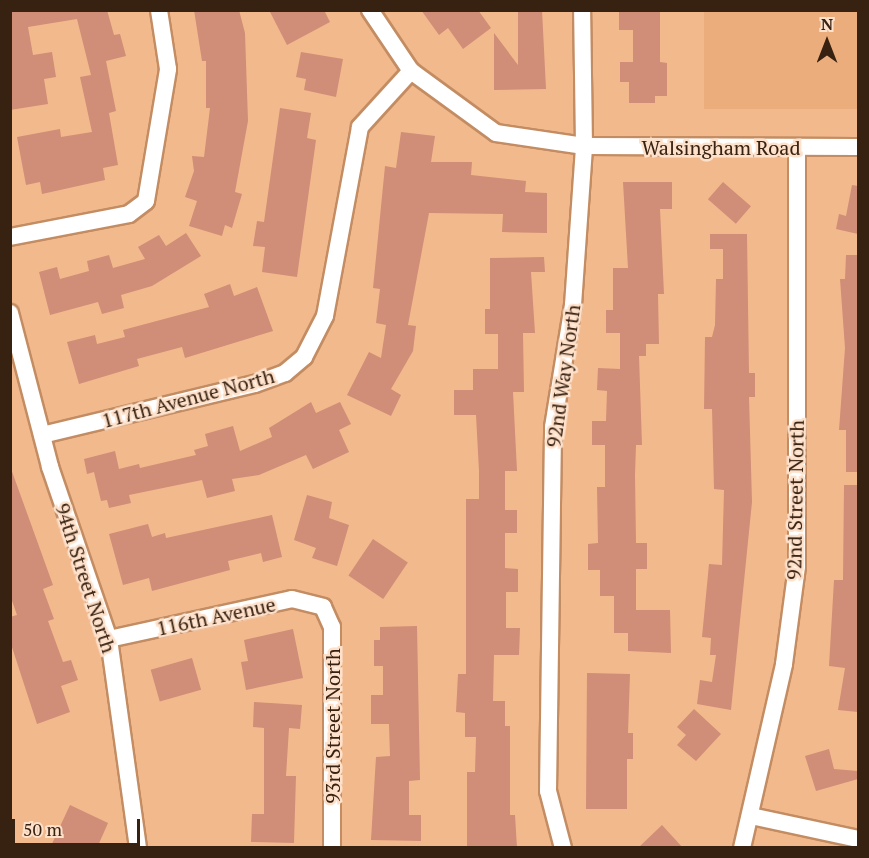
<!DOCTYPE html>
<html>
<head>
<meta charset="utf-8">
<style>
  body { margin:0 }
  #map { position:relative; width:869px; height:858px; overflow:hidden; background:#f2b98d; font-family:"PT Serif",serif }
  div>[style] { position:absolute }
  [style*='--x'] { left:calc(var(--x)*1px); top:calc(var(--y)*1px); width:calc(var(--w)*1px); rotate:calc(var(--a)*1deg) }
  .built>* { inset:0; background:#ecad7c; transform-origin:0 0 }
  .building>* { inset:0; background:#d08d77; transform-origin:0 0 }
  .roads { filter:drop-shadow(2px 0 #c38c62) drop-shadow(-2px 0 #c38c62) drop-shadow(0 2px #c38c62) drop-shadow(0 -2px #c38c62) }
  .minor>* { height:16px; margin:-8px; padding:0 8px; transform-origin:8px; border-radius:8px; background:#fff }
  span { translate:-50% -50%; white-space:nowrap; text-align:center; line-height:1.15; -webkit-text-stroke:5px #fee1cb; paint-order:stroke }
  .street-label { font-size:20px; color:#372110 }
  .frame { position:absolute; inset:0; border:12px solid #372110; pointer-events:none }
  .north { position:absolute; left:797px; top:12px; width:60px; height:60px; -webkit-text-stroke:4px #fee1cb; paint-order:stroke; rotate:0deg; font-size:16px; font-weight:700; line-height:24px; text-align:center; color:#372110 }
  .north::after { content:''; display:block; margin:auto; width:21px; height:27px; background:#372110; clip-path:polygon(50% 0,100% 100%,50% 72%,0 100%) }
  .scale { position:absolute; left:12px; top:819px; width:128px; height:27px; box-sizing:border-box; border:3px solid #372110; border-top:0; padding-left:8px; font-size:18px; line-height:21px; white-space:nowrap; color:#372110; -webkit-text-stroke:4px #fee1cb; paint-order:stroke }
</style>
</head>
<body>
<div id="map">
  <div class="built">
    <i style="left:704px;top:11px;width:154px;height:98px"></i>
  </div>
  <div class="building">
    <i style="clip-path:polygon(10px 10px,107px 10px,114px 35px,120px 34px,126px 56px,106px 61px,116px 111px,109px 113px,118px 165px,103px 168px,105px 180px,42px 194px,40px 182px,26px 185px,17px 137px,60px 129px,61px 137px,92px 132px,80px 77px,91px 75px,77px 19px,28px 27px,33px 55px,52px 52px,56px 77px,44px 79px,48px 104px,10px 110px)"></i>
    <i style="clip-path:polygon(194px 10px,239px 10px,245px 33px,248px 121px,235px 192px,242px 194px,232px 228px,225px 225px,222px 236px,189px 226px,197px 201px,185px 197px,194px 171px,192px 156px,204px 157px,210px 108px,206px 108px,206px 61px,202px 61px)"></i>
    <i style="clip-path:polygon(269px 10px,324px 10px,330px 22px,287px 45px)"></i>
    <i style="clip-path:polygon(421px 10px,478px 10px,491px 28px,463px 49px,448px 28px,439px 35px)"></i>
    <i style="clip-path:polygon(518px 10px,542px 10px,546px 89px,494px 90px,494px 33px,518px 65px)"></i>
    <i style="clip-path:polygon(619px 10px,660px 10px,660px 62px,667px 63px,667px 96px,655px 96px,655px 103px,629px 103px,629px 82px,620px 82px,620px 62px,633px 62px,633px 30px,619px 30px)"></i>
    <i style="clip-path:polygon(301px 52px,343px 59px,336px 97px,304px 90px,306px 79px,296px 77px)"></i>
    <i style="clip-path:polygon(280px 108px,311px 113px,307px 138px,316px 140px,297px 277px,262px 272px,265px 247px,253px 246px,257px 221px,264px 222px)"></i>
    <i style="clip-path:polygon(401px 132px,435px 136px,431px 162px,472px 162px,471px 175px,526px 181px,525px 192px,547px 193px,547px 233px,502px 232px,503px 214px,429px 213px,408px 325px,416px 326px,413px 351px,391px 389px,401px 395px,391px 416px,347px 395px,369px 352px,381px 358px,386px 325px,376px 323px,380px 289px,373px 288px,385px 166px,396px 168px)"></i>
    <i style="clip-path:polygon(623px 182px,672px 182px,672px 209px,660px 209px,664px 294px,658px 294px,659px 344px,646px 344px,646px 356px,639px 356px,642px 445px,636px 445px,635px 475px,636px 543px,647px 543px,647px 569px,636px 569px,636px 610px,670px 610px,671px 653px,628px 651px,628px 633px,614px 633px,614px 596px,600px 596px,600px 570px,588px 570px,588px 544px,598px 543px,597px 487px,605px 487px,605px 445px,592px 445px,592px 421px,606px 421px,607px 391px,597px 390px,598px 368px,620px 369px,620px 333px,606px 333px,606px 310px,613px 310px,613px 268px,628px 268px)"></i>
    <i style="left:723px;top:182px;width:37px;height:23px;rotate:41deg"></i>
    <i style="clip-path:polygon(852px 185px,858px 186px,858px 234px,836px 229px,839px 214px,846px 216px)"></i>
    <i style="clip-path:polygon(186px 233px,201px 256px,152px 286px,121px 295px,124px 308px,102px 314px,98px 302px,50px 315px,39px 272px,57px 267px,60px 279px,89px 271px,87px 261px,109px 255px,113px 268px,145px 259px,138px 247px,159px 235px,166px 246px)"></i>
    <i style="clip-path:polygon(710px 234px,747px 234px,749px 373px,755px 373px,755px 397px,749px 397px,752px 502px,731px 710px,697px 704px,700px 680px,712px 682px,716px 655px,710px 655px,711px 638px,702px 637px,709px 564px,722px 565px,724px 490px,714px 489px,712px 409px,704px 409px,705px 337px,712px 337px,715px 325px,716px 279px,723px 279px,723px 249px,710px 249px)"></i>
    <i style="clip-path:polygon(846px 255px,858px 255px,858px 472px,846px 472px,846px 430px,839px 430px,845px 348px,840px 279px,845px 279px)"></i>
    <i style="clip-path:polygon(544px 257px,545px 272px,531px 272px,535px 333px,523px 333px,524px 392px,513px 392px,517px 471px,505px 471px,505px 510px,517px 510px,517px 533px,505px 533px,505px 568px,518px 569px,518px 592px,506px 592px,506px 628px,520px 628px,519px 655px,494px 655px,493px 701px,505px 701px,505px 726px,510px 726px,510px 815px,515px 815px,517px 848px,467px 848px,467px 772px,475px 772px,476px 737px,465px 737px,465px 713px,456px 712px,458px 674px,466px 674px,466px 499px,479px 499px,479px 471px,476px 415px,454px 415px,454px 390px,473px 390px,473px 369px,498px 369px,498px 334px,485px 334px,485px 309px,490px 309px,490px 258px)"></i>
    <i style="clip-path:polygon(230px 284px,234px 296px,257px 287px,273px 331px,185px 358px,182px 347px,137px 359px,139px 366px,79px 384px,67px 342px,95px 335px,97px 344px,125px 337px,123px 330px,209px 307px,204px 294px)"></i>
    <i style="clip-path:polygon(311px 402px,316px 413px,340px 402px,351px 424px,339px 430px,349px 452px,313px 469px,306px 455px,259px 475px,232px 479px,235px 491px,207px 498px,202px 480px,129px 495px,131px 503px,109px 508px,107px 500px,101px 501px,94px 472px,87px 474px,84px 459px,115px 451px,119px 469px,139px 464px,140px 468px,196px 455px,194px 450px,208px 446px,205px 434px,233px 426px,240px 451px,272px 437px,269px 428px)"></i>
    <i style="clip-path:polygon(10px 466px,53px 585px,43px 589px,54px 619px,48px 621px,63px 662px,71px 660px,78px 680px,61px 686px,70px 712px,37px 724px,10px 641px,10px 617px,17px 615px,10px 595px)"></i>
    <i style="clip-path:polygon(844px 485px,858px 485px,858px 712px,838px 710px,845px 668px,829px 666px,834px 580px,843px 580px)"></i>
    <i style="clip-path:polygon(307px 495px,332px 502px,329px 518px,349px 525px,337px 566px,312px 558px,316px 548px,294px 540px)"></i>
    <i style="clip-path:polygon(272px 515px,282px 557px,263px 562px,261px 553px,228px 561px,230px 570px,152px 591px,149px 578px,123px 585px,109px 534px,148px 524px,152px 537px,165px 533px,166px 538px)"></i>
    <i style="left:373px;top:539px;width:42px;height:44px;rotate:34deg"></i>
    <i style="clip-path:polygon(417px 626px,420px 780px,409px 781px,409px 815px,421px 815px,421px 841px,371px 840px,376px 757px,390px 756px,389px 724px,371px 724px,371px 695px,383px 695px,383px 666px,374px 666px,374px 640px,380px 640px,380px 627px)"></i>
    <i style="clip-path:polygon(293px 629px,303px 678px,246px 690px,241px 662px,248px 661px,244px 640px)"></i>
    <i style="left:192px;top:658px;width:33px;height:43px;rotate:74deg"></i>
    <i style="clip-path:polygon(587px 673px,630px 674px,628px 733px,633px 733px,633px 759px,627px 759px,627px 809px,586px 809px)"></i>
    <i style="clip-path:polygon(254px 702px,302px 705px,300px 729px,289px 728px,286px 776px,296px 776px,294px 843px,251px 842px,252px 814px,264px 814px,264px 728px,253px 727px)"></i>
    <i style="clip-path:polygon(694px 709px,721px 734px,696px 761px,677px 745px,686px 735px,677px 727px)"></i>
    <i style="clip-path:polygon(829px 749px,834px 769px,858px 771px,858px 779px,816px 791px,805px 756px)"></i>
    <i style="clip-path:polygon(70px 805px,108px 823px,97px 848px,50px 848px)"></i>
    <i style="clip-path:polygon(662px 825px,683px 848px,638px 848px)"></i>
  </div>
  <div class="roads">
    <div class="minor">
      <i style="--x:370;--y:10;--w:73;--a:56.1"></i>
      <i style="--x:411;--y:71;--w:105;--a:36.1"></i>
      <i style="--x:496;--y:133;--w:89;--a:8.4"></i>
      <i style="--x:584;--y:146;--w:274;--a:0.2"></i>
      <i style="--x:10;--y:237;--w:121;--a:-10.9"></i>
      <i style="--x:129;--y:214;--w:21;--a:-37"></i>
      <i style="--x:146;--y:201;--w:134;--a:-80.5"></i>
      <i style="--x:168;--y:69;--w:60;--a:-98.7"></i>
      <i style="--x:10;--y:313;--w:159;--a:75.4"></i>
      <i style="--x:50;--y:467;--w:182;--a:71.1"></i>
      <i style="--x:109;--y:639;--w:211;--a:82.1"></i>
      <i style="--x:42;--y:435;--w:219;--a:-13.5"></i>
      <i style="--x:255;--y:384;--w:32;--a:-20"></i>
      <i style="--x:285;--y:373;--w:25;--a:-40"></i>
      <i style="--x:304;--y:357;--w:46;--a:-62.9"></i>
      <i style="--x:325;--y:316;--w:192;--a:-79.5"></i>
      <i style="--x:360;--y:127;--w:76;--a:-47.7"></i>
      <i style="--x:109;--y:639;--w:187;--a:-12.3"></i>
      <i style="--x:292;--y:599;--w:32;--a:14"></i>
      <i style="--x:323;--y:607;--w:22;--a:66"></i>
      <i style="--x:332;--y:627;--w:221;--a:90"></i>
      <i style="--x:751;--y:816;--w:109;--a:12.1"></i>
      <i style="--x:563;--y:848;--w:59;--a:-104.7"></i>
      <i style="--x:548;--y:791;--w:364;--a:-89.2"></i>
      <i style="--x:553;--y:427;--w:124;--a:-80.7"></i>
      <i style="--x:573;--y:305;--w:159;--a:-86"></i>
      <i style="--x:584;--y:146;--w:136;--a:-90.8"></i>
      <i style="--x:742;--y:848;--w:189;--a:-77.1"></i>
      <i style="--x:784;--y:664;--w:99;--a:-82.4"></i>
      <i style="--x:797;--y:566;--w:419;--a:-90"></i>
    </div>
  </div>
  <div class="street-label">
    <span style="left:721px;top:147px">Walsingham Road</span>
    <span style="left:563px;top:376px;rotate:-82deg">92nd Way North</span>
    <span style="left:188px;top:398px;rotate:-15deg">117th Avenue North</span>
    <span style="left:795px;top:500px;rotate:-89deg">92nd Street North</span>
    <span style="left:86px;top:578px;rotate:72deg">94th Street North</span>
    <span style="left:216px;top:616px;rotate:-12deg">116th Avenue</span>
    <span style="left:332px;top:726px;rotate:-90deg">93rd Street North</span>
  </div>
  <div class="frame"></div>
  <div class="north">N</div>
  <div class="scale">50 m</div>
</div>
</body>
</html>
